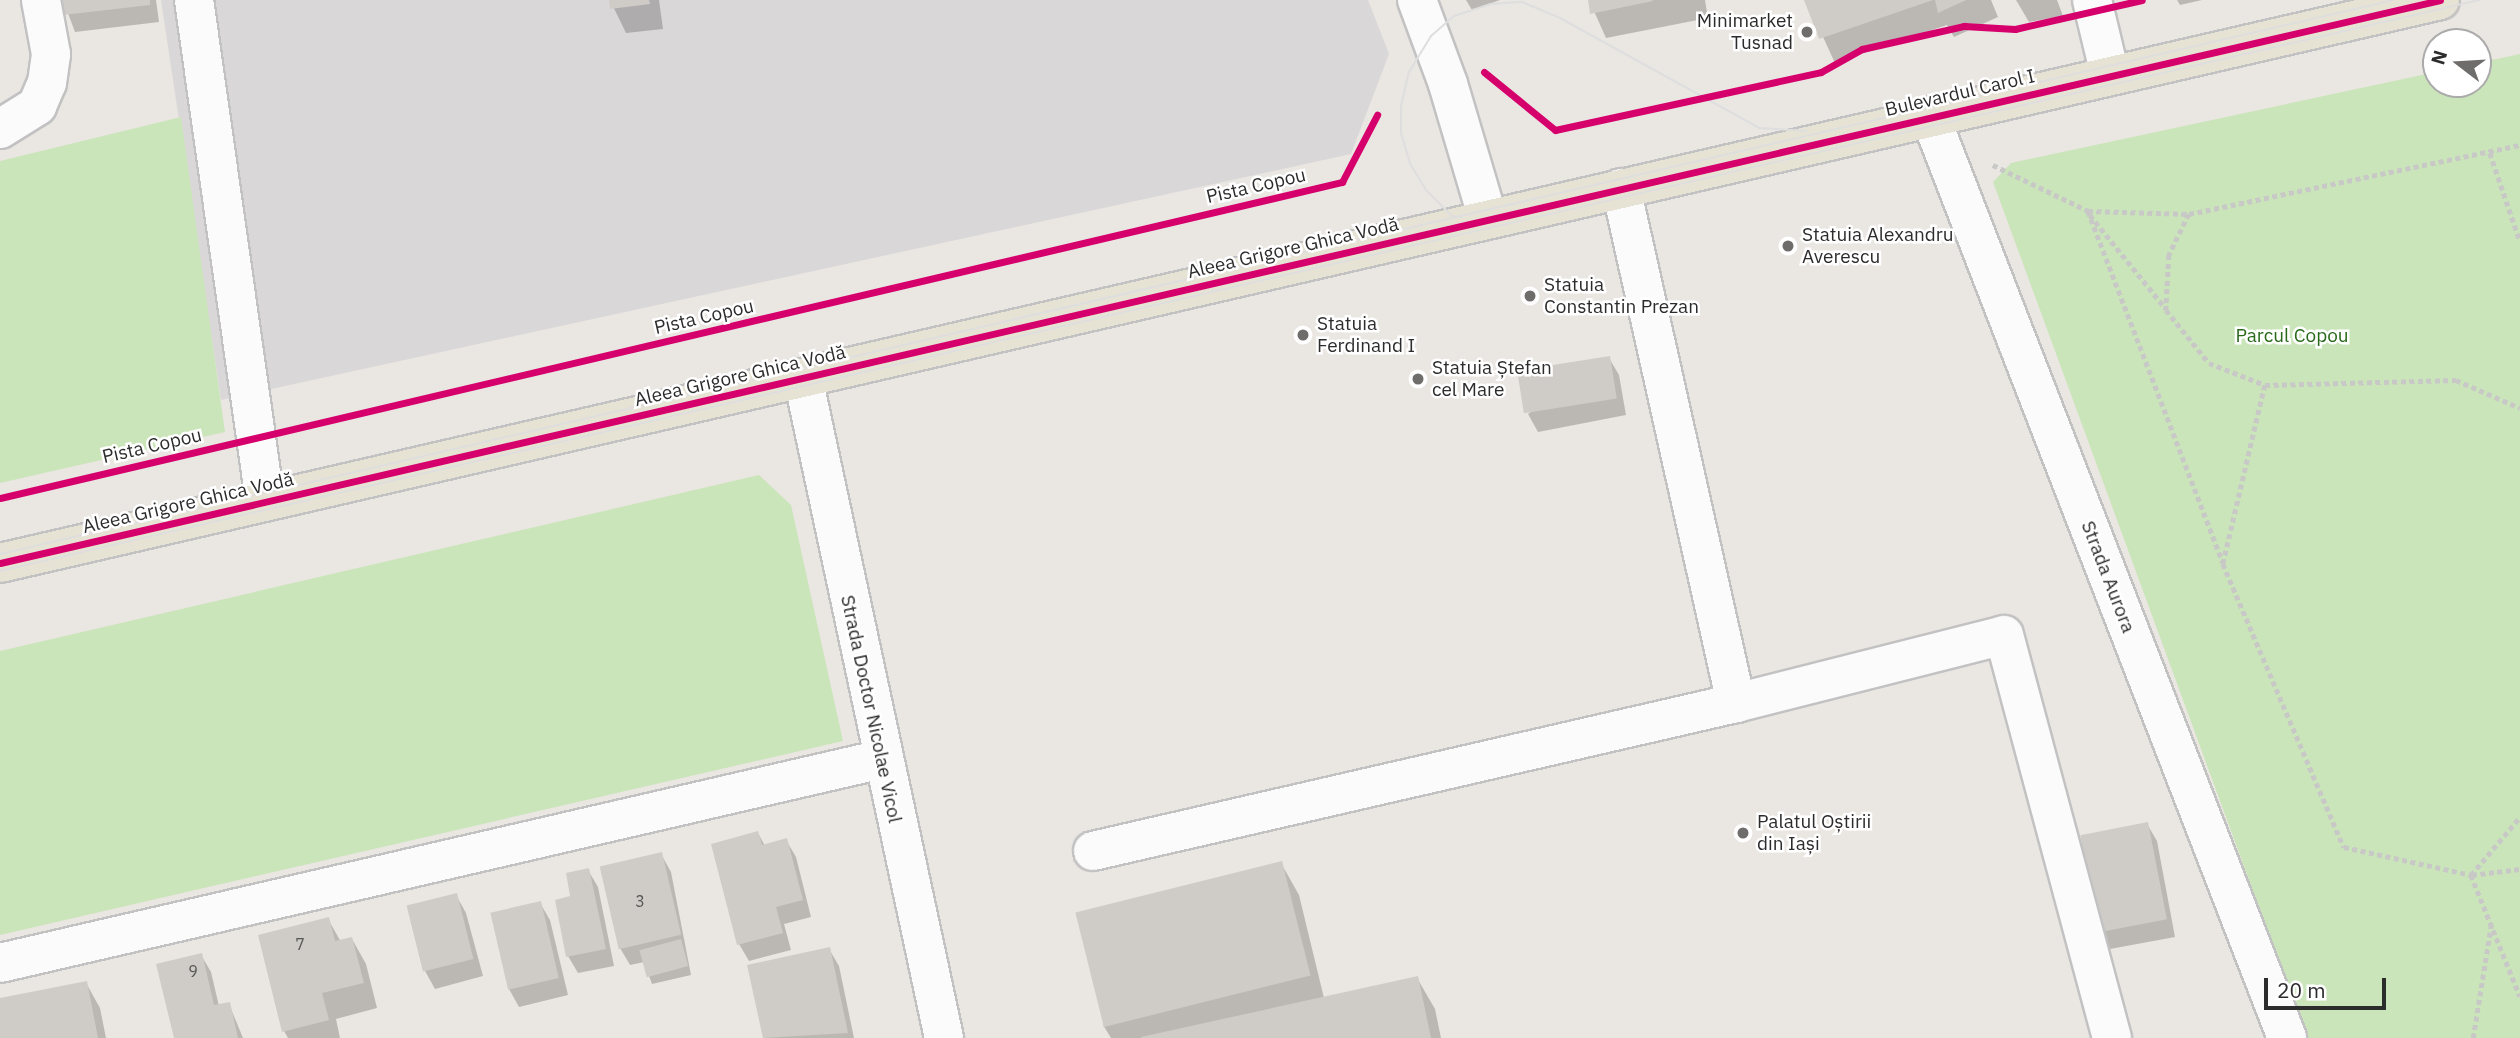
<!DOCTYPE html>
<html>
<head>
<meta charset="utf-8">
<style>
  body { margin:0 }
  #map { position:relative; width:2520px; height:1038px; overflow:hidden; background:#eae6e2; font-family:"IBM Plex Sans",sans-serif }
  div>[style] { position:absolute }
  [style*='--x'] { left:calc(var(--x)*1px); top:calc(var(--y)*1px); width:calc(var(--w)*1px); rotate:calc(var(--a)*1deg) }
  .industrial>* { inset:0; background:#dad7d9 }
  .green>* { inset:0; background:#cbe5ba }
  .shadow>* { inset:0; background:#0003 }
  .building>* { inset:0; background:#cfccc8; transform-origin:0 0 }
  .path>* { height:4.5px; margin-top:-2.25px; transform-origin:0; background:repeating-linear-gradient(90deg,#c8c8c7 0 5px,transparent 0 8.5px) }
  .roads { filter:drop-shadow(2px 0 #c3c2c3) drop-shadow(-2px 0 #c3c2c3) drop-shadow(0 2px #c3c2c3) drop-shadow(0 -2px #c3c2c3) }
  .minor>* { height:38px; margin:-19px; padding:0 19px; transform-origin:19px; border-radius:19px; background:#fcfbfb }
  .major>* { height:38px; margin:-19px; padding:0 19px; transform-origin:19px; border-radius:19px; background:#e7e3d4 }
  .tram>* { height:2px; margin:-1px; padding:0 1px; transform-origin:1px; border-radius:1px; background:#dededf }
  .cycleway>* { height:7px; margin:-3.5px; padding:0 3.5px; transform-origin:3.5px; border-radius:3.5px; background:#d6006c }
  .dots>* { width:19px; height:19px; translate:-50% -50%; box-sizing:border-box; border:4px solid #fff; border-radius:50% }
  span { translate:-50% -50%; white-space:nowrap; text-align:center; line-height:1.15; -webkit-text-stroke:5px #fff; paint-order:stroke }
  .number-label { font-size:16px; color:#565655 }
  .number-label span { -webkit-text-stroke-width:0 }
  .poi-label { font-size:19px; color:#2c2c2c }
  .right { translate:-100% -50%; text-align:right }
  .left { translate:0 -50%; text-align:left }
  .street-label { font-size:19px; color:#2c2c2c }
  .park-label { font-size:19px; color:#286a1a }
  .north { position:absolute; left:2422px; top:28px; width:70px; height:70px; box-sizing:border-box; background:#fff; border:2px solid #ababab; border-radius:50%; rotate:287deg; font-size:19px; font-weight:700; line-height:28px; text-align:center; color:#2c2c2c }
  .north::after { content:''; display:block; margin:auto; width:24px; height:32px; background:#6e6d6c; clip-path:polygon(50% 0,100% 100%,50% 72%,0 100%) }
  .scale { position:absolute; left:2264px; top:978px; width:122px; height:32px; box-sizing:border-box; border:4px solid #2c2c2c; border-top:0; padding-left:9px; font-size:21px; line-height:24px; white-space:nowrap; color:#2c2c2c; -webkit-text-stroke:5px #fff; paint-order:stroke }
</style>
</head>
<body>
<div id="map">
  <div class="industrial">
    <i style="clip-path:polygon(161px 0,1368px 0,1389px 54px,1351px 154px,221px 400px)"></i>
  </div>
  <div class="green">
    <i style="clip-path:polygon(2520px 54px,2520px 1038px,2307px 1038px,1993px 182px,2011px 163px,2436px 72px,2436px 84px,2478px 84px,2478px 63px)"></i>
    <i style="clip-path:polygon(181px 117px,225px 432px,0 483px,0 161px)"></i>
    <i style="clip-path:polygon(759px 475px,791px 505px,843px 741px,0 935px,0 651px)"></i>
  </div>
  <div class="shadow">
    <i style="clip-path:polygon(63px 0,156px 0,159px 22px,75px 32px)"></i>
    <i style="clip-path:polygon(610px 0,659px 0,663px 29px,626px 33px)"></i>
    <i style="clip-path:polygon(1466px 0,1500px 0,1472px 10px)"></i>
    <i style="clip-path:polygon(1589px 0,1705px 0,1708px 18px,1606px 38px)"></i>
    <i style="clip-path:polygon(1806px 0,1991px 0,1998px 17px,1954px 37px,1947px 25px,1835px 63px)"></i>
    <i style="clip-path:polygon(2016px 0,2057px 0,2063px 16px,2029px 22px)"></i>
    <i style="clip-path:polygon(2177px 0,2202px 0,2180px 5px)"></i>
    <i style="clip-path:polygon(1609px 358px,1619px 375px,1626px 415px,1538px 432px,1528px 414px)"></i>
    <i style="clip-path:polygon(2147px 824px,2157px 841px,2175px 937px,2110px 949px,2100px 932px)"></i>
    <i style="clip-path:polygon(758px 833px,765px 846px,786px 840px,796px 857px,811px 917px,784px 924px,791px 950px,749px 961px,739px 944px)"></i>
    <i style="clip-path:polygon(661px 854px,671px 872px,691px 975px,652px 984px,644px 962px,630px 965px,620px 948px)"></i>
    <i style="clip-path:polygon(1281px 863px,1299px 895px,1324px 998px,1417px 978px,1435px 1009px,1441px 1038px,1111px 1038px,1103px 1025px)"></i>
    <i style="clip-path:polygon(588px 870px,598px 887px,614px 966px,578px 973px,568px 956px,572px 898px)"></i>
    <i style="clip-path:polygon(456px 895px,466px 913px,483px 976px,435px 989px,425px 971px)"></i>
    <i style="clip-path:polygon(540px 903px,550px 920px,568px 995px,519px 1007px,509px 989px)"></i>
    <i style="clip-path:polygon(328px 919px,341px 942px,352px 939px,366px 964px,377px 1008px,336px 1019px,340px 1038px,288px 1038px,284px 1031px)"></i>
    <i style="clip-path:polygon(829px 949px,839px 966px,854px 1038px,764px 1038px,750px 966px)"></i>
    <i style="clip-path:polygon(201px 955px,211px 972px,219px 1006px,229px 1004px,243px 1038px,176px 1038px)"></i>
    <i style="clip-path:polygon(86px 983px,100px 1008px,106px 1038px,0 1038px,0 1000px)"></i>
  </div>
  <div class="building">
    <i style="clip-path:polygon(61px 0,150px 0,150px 5px,63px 15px)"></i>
    <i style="clip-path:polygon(609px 0,649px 0,650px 4px,610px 9px)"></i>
    <i style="clip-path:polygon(1588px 0,1652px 0,1653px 1px,1590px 14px)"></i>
    <i style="clip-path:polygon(1804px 0,1933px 0,1819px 39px)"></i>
    <i style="clip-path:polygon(1935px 0,1966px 0,1938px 13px)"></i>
    <i style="left:1610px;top:356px;width:43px;height:94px;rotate:81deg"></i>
    <i style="left:2148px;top:822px;width:99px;height:69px;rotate:79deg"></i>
    <i style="clip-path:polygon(758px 831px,762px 845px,787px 838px,803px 900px,776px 907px,783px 933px,737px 945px,711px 844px)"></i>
    <i style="left:662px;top:852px;width:85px;height:64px;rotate:77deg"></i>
    <i style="left:1282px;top:861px;width:118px;height:213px;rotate:76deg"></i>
    <i style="clip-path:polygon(589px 868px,606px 949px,566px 957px,555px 900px,570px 896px,566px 873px)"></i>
    <i style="left:457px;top:893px;width:68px;height:52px;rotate:76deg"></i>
    <i style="left:541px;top:901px;width:79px;height:52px;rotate:77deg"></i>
    <i style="clip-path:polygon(329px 917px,335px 941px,352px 937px,364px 983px,322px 993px,329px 1020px,282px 1032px,258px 935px)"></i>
    <i style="left:681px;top:939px;width:28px;height:43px;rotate:75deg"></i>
    <i style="clip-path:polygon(830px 947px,848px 1033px,763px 1038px,747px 965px)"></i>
    <i style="clip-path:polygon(202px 953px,214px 1005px,230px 1002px,238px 1038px,174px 1038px,156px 964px)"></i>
    <i style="clip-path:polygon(1418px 976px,1431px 1038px,1142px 1038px,1141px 1037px)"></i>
    <i style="clip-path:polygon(87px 981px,98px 1038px,0 1038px,0 998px)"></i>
  </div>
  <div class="path">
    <i style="--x:2490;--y:153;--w:93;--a:71.2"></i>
    <i style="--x:1993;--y:165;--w:106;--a:25.8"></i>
    <i style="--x:2088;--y:211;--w:101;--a:1.7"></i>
    <i style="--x:2189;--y:214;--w:338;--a:-11.8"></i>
    <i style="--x:2088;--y:211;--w:377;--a:69"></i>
    <i style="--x:2189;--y:214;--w:46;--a:116"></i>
    <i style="--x:2169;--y:255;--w:55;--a:93.1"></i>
    <i style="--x:2166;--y:310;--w:68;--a:50.9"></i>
    <i style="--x:2209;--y:363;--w:60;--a:21.4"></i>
    <i style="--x:2265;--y:385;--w:184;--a:103.2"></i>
    <i style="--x:2223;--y:564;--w:308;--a:66.9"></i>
    <i style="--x:2344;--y:847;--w:130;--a:12.4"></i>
    <i style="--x:2471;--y:875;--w:131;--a:68"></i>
    <i style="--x:2090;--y:215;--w:121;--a:51"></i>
    <i style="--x:2265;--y:385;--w:191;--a:-1.5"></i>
    <i style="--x:2456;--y:380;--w:70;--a:23.6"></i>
    <i style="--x:2471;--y:875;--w:76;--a:-49.8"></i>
    <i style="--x:2472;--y:875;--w:48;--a:-7.1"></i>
    <i style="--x:2473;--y:1038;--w:114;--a:-80.9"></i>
  </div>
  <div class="roads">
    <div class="minor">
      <i style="--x:194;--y:0;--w:506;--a:81.93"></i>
      <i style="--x:1417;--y:0;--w:90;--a:69.7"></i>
      <i style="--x:1448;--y:84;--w:141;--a:73.5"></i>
      <i style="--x:2092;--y:0;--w:77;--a:76.5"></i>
      <i style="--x:1930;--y:116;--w:989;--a:68.83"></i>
      <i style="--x:0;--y:129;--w:44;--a:-31.9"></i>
      <i style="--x:37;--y:106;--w:25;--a:-67"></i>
      <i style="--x:47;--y:83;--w:29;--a:-82"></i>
      <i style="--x:51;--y:54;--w:55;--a:-100.5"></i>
      <i style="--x:1621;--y:188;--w:528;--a:77.41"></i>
      <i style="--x:803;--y:378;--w:675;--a:77.94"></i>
      <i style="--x:1093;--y:851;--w:660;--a:-12.96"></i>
      <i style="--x:1736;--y:703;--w:276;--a:-14.2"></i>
      <i style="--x:2004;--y:635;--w:417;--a:75"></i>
      <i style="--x:0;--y:963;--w:905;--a:-13.02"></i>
    </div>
    <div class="major">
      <i style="--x:0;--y:563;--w:2504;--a:-12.99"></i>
    </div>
  </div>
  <div class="tram">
    <i style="--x:1461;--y:217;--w:9;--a:-174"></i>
    <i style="--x:1452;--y:216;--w:37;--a:-135"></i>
    <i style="--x:1426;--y:190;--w:31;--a:-121"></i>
    <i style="--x:1410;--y:163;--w:30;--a:-107"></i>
    <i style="--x:1401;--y:134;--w:28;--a:-90"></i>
    <i style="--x:1401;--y:106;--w:35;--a:-77"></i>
    <i style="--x:1409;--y:72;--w:42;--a:-58.6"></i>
    <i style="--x:1431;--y:36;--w:30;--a:-41"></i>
    <i style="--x:1454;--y:16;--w:38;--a:-18"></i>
    <i style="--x:1490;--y:4;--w:32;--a:-4"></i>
    <i style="--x:1522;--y:2;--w:41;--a:22.8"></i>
    <i style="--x:1560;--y:18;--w:227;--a:28.9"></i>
    <i style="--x:1759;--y:128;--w:48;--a:3.6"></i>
    <i style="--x:0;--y:554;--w:2456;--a:-13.03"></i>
    <i style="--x:0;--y:571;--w:2545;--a:-12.97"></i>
  </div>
  <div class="cycleway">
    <i style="--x:1484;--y:72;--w:92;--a:39.2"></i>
    <i style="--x:1555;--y:130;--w:272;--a:-12.3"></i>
    <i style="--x:1821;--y:72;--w:47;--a:-29.3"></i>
    <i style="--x:1862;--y:49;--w:105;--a:-12.7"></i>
    <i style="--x:1964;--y:26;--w:51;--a:3.4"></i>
    <i style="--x:2015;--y:29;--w:130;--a:-12.9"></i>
    <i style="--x:0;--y:498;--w:1379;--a:-13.25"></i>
    <i style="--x:1342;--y:182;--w:76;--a:-62.4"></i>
    <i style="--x:0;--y:563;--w:2504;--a:-12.99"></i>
  </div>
  <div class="dots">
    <i style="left:1807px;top:32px;background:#6e6d6c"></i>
    <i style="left:1788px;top:246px;background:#6e6d6c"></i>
    <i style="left:1530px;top:296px;background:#6e6d6c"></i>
    <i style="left:1303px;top:335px;background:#6e6d6c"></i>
    <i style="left:1418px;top:379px;background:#6e6d6c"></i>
    <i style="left:1743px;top:833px;background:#6e6d6c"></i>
  </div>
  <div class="number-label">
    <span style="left:640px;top:901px">3</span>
    <span style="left:300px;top:944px">7</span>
    <span style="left:193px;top:971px">9</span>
  </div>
  <div class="poi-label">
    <span class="right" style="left:1793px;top:32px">Minimarket<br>Tusnad</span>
    <span class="left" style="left:1802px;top:246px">Statuia Alexandru<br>Averescu</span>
    <span class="left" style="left:1544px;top:296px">Statuia<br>Constantin Prezan</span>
    <span class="left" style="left:1317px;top:335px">Statuia<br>Ferdinand I</span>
    <span class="left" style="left:1432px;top:379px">Statuia Ștefan<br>cel Mare</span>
    <span class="left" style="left:1757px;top:833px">Palatul Oștirii<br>din Iași</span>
  </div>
  <div class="street-label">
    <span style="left:1960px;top:93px;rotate:-13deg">Bulevardul Carol I</span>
    <span style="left:1256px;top:186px;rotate:-13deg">Pista Copou</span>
    <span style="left:1293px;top:248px;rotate:-13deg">Aleea Grigore Ghica Vodă</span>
    <span style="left:704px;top:317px;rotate:-13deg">Pista Copou</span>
    <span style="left:740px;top:376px;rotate:-13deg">Aleea Grigore Ghica Vodă</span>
    <span style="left:152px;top:446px;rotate:-13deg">Pista Copou</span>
    <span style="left:188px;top:503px;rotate:-13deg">Aleea Grigore Ghica Vodă</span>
    <span style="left:2108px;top:577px;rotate:69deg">Strada Aurora</span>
    <span style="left:871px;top:709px;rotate:78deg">Strada Doctor Nicolae Vicol</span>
  </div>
  <div class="park-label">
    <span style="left:2292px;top:336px">Parcul Copou</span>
  </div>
  <div class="north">N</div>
  <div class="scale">20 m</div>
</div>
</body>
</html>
